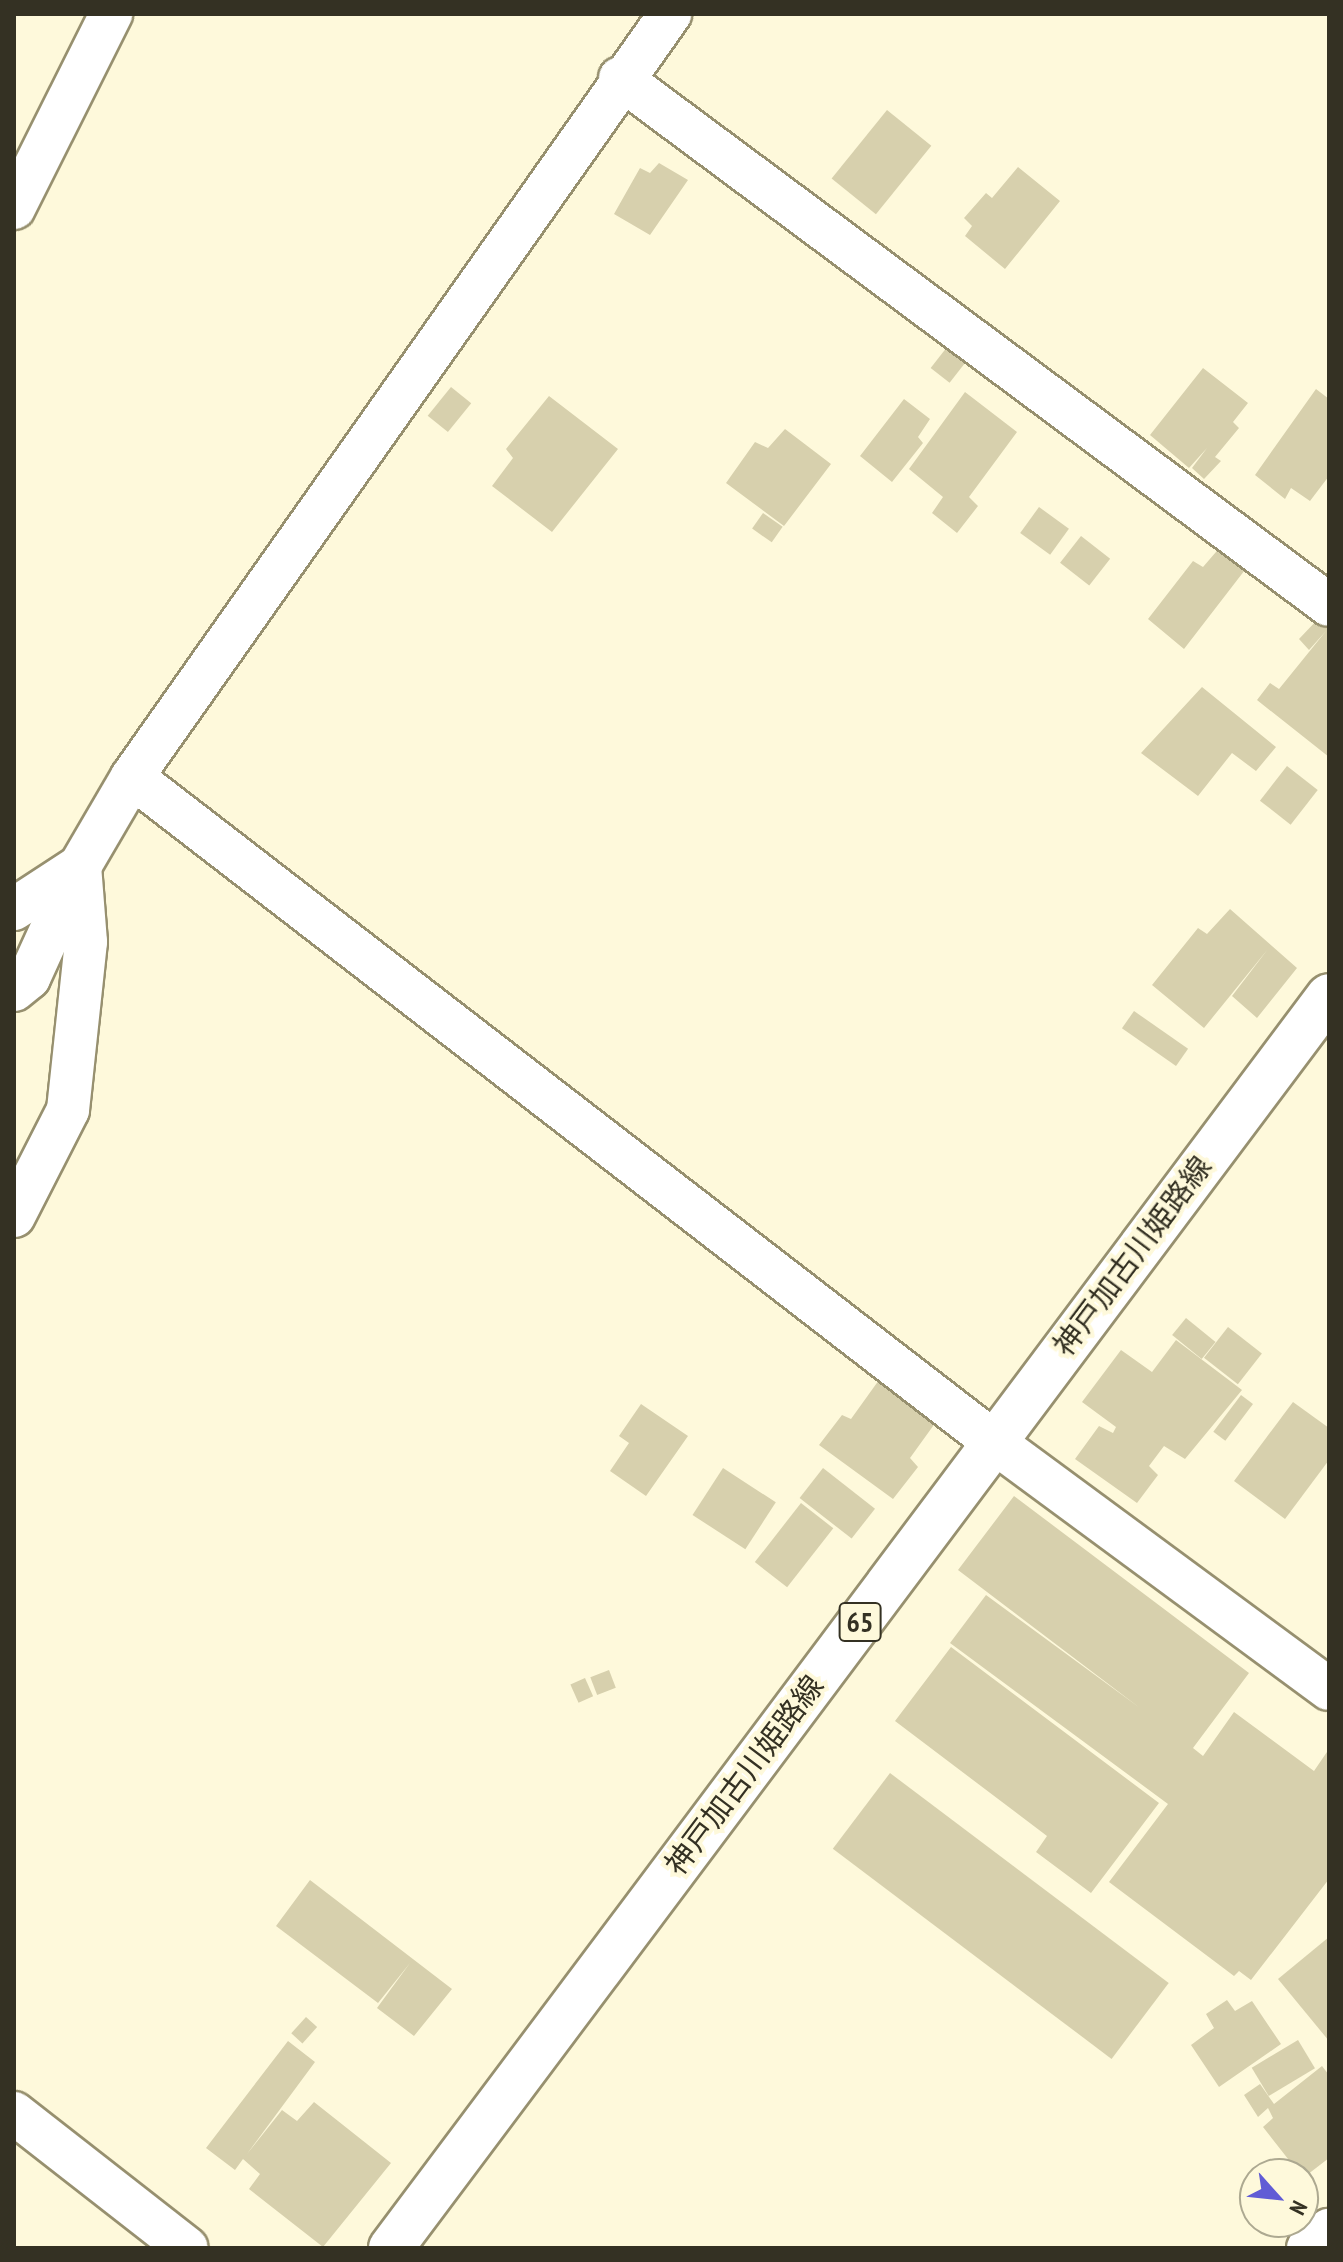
<!DOCTYPE html>
<html>
<head>
<meta charset="utf-8">
<style>
  body { margin:0 }
  #map { position:relative; width:1343px; height:2262px; overflow:hidden; background:#fef9db; font-family:"PT Sans Narrow","Noto Sans JP",sans-serif }
  div>[style] { position:absolute }
  [style*='--x'] { left:calc(var(--x)*1px); top:calc(var(--y)*1px); width:calc(var(--w)*1px); rotate:calc(var(--a)*1deg) }
  .building>* { inset:0; background:#d7d0ad; transform-origin:0 0 }
  .roads { filter:drop-shadow(2px 0 #97906f) drop-shadow(-2px 0 #97906f) drop-shadow(0 2px #97906f) drop-shadow(0 -2px #97906f) }
  .street>* { height:42px; margin:-21px; padding:0 21px; transform-origin:21px; border-radius:21px; background:#fff }
  .primary>* { height:44px; margin:-22px; padding:0 22px; transform-origin:22px; border-radius:22px; background:#fff }
  span { translate:-50% -50%; white-space:nowrap; text-align:center; line-height:1.15; -webkit-text-stroke:8px #fef9db; paint-order:stroke }
  .shield-label span { padding:2px 6px; background:#fef9db; border:2px solid; border-radius:6px; -webkit-text-stroke-width:0 }
  .shield-label { font-size:28px; color:#343123; font-weight:700 }
  .street-label { font-size:30px; color:#343123 }
  .frame { position:absolute; inset:0; border:16px solid #343123; pointer-events:none }
  .north { position:absolute; left:1239px; top:2158px; width:80px; height:80px; box-sizing:border-box; background:#fef9db; border:2px solid #ada991; border-radius:50%; rotate:117deg; font-size:22px; font-weight:700; line-height:32px; text-align:center; color:#343123 }
  .north::after { content:''; display:block; margin:auto; width:28px; height:36px; background:#615cd5; clip-path:polygon(50% 0,100% 100%,50% 72%,0 100%) }
</style>
</head>
<body>
<div id="map">
  <div class="building">
    <i style="left:887px;top:110px;width:57px;height:88px;rotate:39deg"></i>
    <i style="clip-path:polygon(659px 163px,688px 180px,650px 235px,614px 214px,640px 168px,650px 173px)"></i>
    <i style="clip-path:polygon(1018px 167px,1060px 201px,1005px 269px,965px 236px,972px 226px,964px 218px,986px 193px,992px 198px)"></i>
    <i style="left:951px;top:342px;width:24px;height:33px;rotate:38deg"></i>
    <i style="clip-path:polygon(1203px 368px,1248px 403px,1233px 422px,1239px 428px,1215px 457px,1221px 461px,1204px 479px,1192px 468px,1207px 448px,1189px 468px,1150px 435px)"></i>
    <i style="left:451px;top:387px;width:26px;height:37px;rotate:39deg"></i>
    <i style="clip-path:polygon(1316px 389px,1329px 399px,1329px 476px,1310px 501px,1291px 488px,1285px 499px,1255px 475px)"></i>
    <i style="clip-path:polygon(965px 392px,1017px 432px,969px 497px,978px 506px,957px 533px,932px 513px,943px 497px,909px 469px)"></i>
    <i style="clip-path:polygon(549px 396px,618px 449px,552px 532px,492px 486px,513px 458px,506px 449px)"></i>
    <i style="clip-path:polygon(904px 399px,930px 419px,918px 437px,923px 443px,892px 482px,860px 456px)"></i>
    <i style="clip-path:polygon(785px 429px,831px 464px,784px 526px,726px 483px,755px 442px,768px 448px)"></i>
    <i style="left:1039px;top:507px;width:37px;height:32px;rotate:36deg"></i>
    <i style="left:763px;top:513px;width:24px;height:19px;rotate:35deg"></i>
    <i style="left:1081px;top:536px;width:37px;height:34px;rotate:38deg"></i>
    <i style="clip-path:polygon(1222px 545px,1248px 566px,1184px 649px,1148px 619px,1193px 561px,1203px 567px)"></i>
    <i style="clip-path:polygon(1318px 619px,1329px 628px,1329px 757px,1257px 700px,1270px 683px,1279px 689px,1326px 631px,1309px 650px,1299px 639px)"></i>
    <i style="clip-path:polygon(1202px 687px,1276px 747px,1256px 771px,1232px 753px,1198px 796px,1141px 753px)"></i>
    <i style="left:1287px;top:766px;width:39px;height:44px;rotate:38deg"></i>
    <i style="clip-path:polygon(1230px 909px,1297px 968px,1257px 1018px,1232px 996px,1268px 949px,1204px 1028px,1152px 985px,1198px 928px,1207px 934px)"></i>
    <i style="left:1134px;top:1011px;width:66px;height:21px;rotate:35deg"></i>
    <i style="left:1186px;top:1318px;width:38px;height:22px;rotate:39deg"></i>
    <i style="left:1228px;top:1327px;width:43px;height:39px;rotate:38deg"></i>
    <i style="clip-path:polygon(1176px 1340px,1242px 1390px,1185px 1459px,1164px 1446px,1149px 1466px,1158px 1475px,1137px 1503px,1075px 1459px,1099px 1426px,1113px 1433px,1116px 1427px,1082px 1402px,1121px 1350px,1152px 1372px)"></i>
    <i style="clip-path:polygon(884px 1373px,941px 1415px,910px 1458px,918px 1467px,893px 1499px,819px 1445px,842px 1415px,851px 1419px)"></i>
    <i style="left:1241px;top:1395px;width:15px;height:46px;rotate:37deg"></i>
    <i style="clip-path:polygon(1293px 1402px,1329px 1428px,1329px 1460px,1285px 1519px,1234px 1481px)"></i>
    <i style="clip-path:polygon(641px 1404px,688px 1436px,646px 1496px,610px 1471px,629px 1443px,619px 1436px)"></i>
    <i style="left:723px;top:1468px;width:63px;height:56px;rotate:33deg"></i>
    <i style="left:823px;top:1468px;width:66px;height:38px;rotate:38deg"></i>
    <i style="clip-path:polygon(1014px 1496px,1249px 1673px,1193px 1748px,1203px 1756px,1234px 1712px,1314px 1771px,1329px 1749px,1329px 1879px,1251px 1980px,1239px 1971px,1234px 1976px,1109px 1882px,1168px 1804px,950px 1643px,986px 1595px,1140px 1708px,958px 1570px)"></i>
    <i style="left:801px;top:1503px;width:41px;height:75px;rotate:38deg"></i>
    <i style="clip-path:polygon(951px 1647px,1159px 1803px,1091px 1893px,1036px 1852px,1047px 1836px,895px 1721px)"></i>
    <i style="left:609px;top:1670px;width:19px;height:20px;rotate:69deg"></i>
    <i style="left:585px;top:1678px;width:20px;height:16px;rotate:66deg"></i>
    <i style="left:890px;top:1773px;width:349px;height:95px;rotate:37deg"></i>
    <i style="clip-path:polygon(310px 1880px,452px 1989px,414px 2036px,377px 2008px,410px 1963px,378px 2003px,276px 1926px)"></i>
    <i style="clip-path:polygon(1329px 1937px,1329px 2041px,1278px 1979px)"></i>
    <i style="clip-path:polygon(1227px 2000px,1235px 2011px,1252px 2001px,1281px 2044px,1219px 2087px,1191px 2045px,1214px 2028px,1206px 2014px)"></i>
    <i style="left:306px;top:2017px;width:15px;height:22px;rotate:42deg"></i>
    <i style="left:1298px;top:2040px;width:33px;height:54px;rotate:59deg"></i>
    <i style="clip-path:polygon(288px 2041px,315px 2062px,247px 2154px,282px 2110px,297px 2121px,314px 2102px,391px 2163px,323px 2247px,249px 2189px,260px 2174px,243px 2159px,235px 2170px,206px 2148px)"></i>
    <i style="clip-path:polygon(1322px 2066px,1329px 2075px,1329px 2158px,1303px 2178px,1263px 2127px,1273px 2118px,1268px 2108px,1258px 2117px,1244px 2095px,1260px 2084px,1274px 2104px)"></i>
  </div>
  <div class="roads">
    <div class="street">
      <i style="--x:620;--y:78;--w:883;--a:36.62"></i>
      <i style="--x:14;--y:208;--w:217;--a:-63.4"></i>
      <i style="--x:132;--y:777;--w:1089;--a:37.65"></i>
      <i style="--x:994;--y:1442;--w:416;--a:36.4"></i>
      <i style="--x:14;--y:909;--w:79;--a:-33.1"></i>
      <i style="--x:80;--y:866;--w:123;--a:114.5"></i>
      <i style="--x:29;--y:978;--w:19;--a:141"></i>
      <i style="--x:14;--y:1216;--w:119;--a:-63"></i>
      <i style="--x:68;--y:1110;--w:169;--a:-83.9"></i>
      <i style="--x:86;--y:942;--w:76;--a:-94.5"></i>
      <i style="--x:80;--y:866;--w:103;--a:-59.7"></i>
      <i style="--x:132;--y:777;--w:934;--a:-54.81"></i>
      <i style="--x:14;--y:2113;--w:219;--a:38"></i>
      <i style="--x:1308;--y:2248;--w:28;--a:-41"></i>
    </div>
    <div class="primary">
      <i style="--x:391;--y:2248;--w:1564;--a:-53.16"></i>
    </div>
  </div>
  <div class="shield-label">
    <span style="left:860px;top:1622px">65</span>
  </div>
  <div class="street-label">
    <span style="left:1132px;top:1256px;rotate:-53deg">神戸加古川姫路線</span>
    <span style="left:744px;top:1775px;rotate:-53deg">神戸加古川姫路線</span>
  </div>
  <div class="frame"></div>
  <div class="north">N</div>
</div>
</body>
</html>
